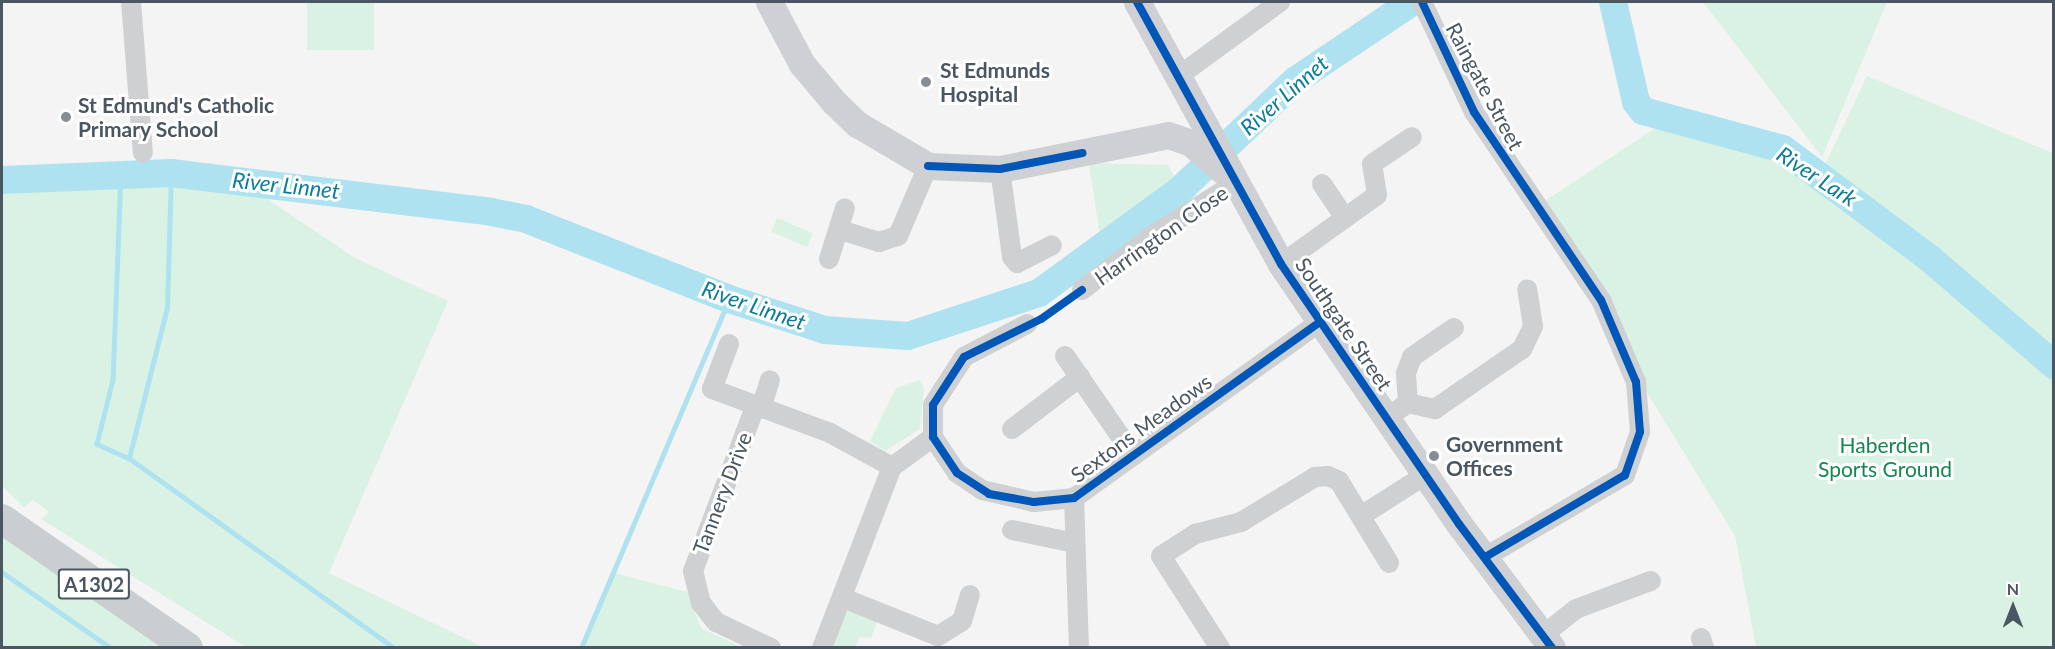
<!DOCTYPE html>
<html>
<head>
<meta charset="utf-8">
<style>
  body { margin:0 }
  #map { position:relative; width:2055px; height:649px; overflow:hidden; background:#f4f4f4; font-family:Lato,sans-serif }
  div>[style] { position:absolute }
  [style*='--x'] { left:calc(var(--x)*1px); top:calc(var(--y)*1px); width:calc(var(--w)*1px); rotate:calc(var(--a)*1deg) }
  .green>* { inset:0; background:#d9f2e3; transform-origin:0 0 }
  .stream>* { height:4.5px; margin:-2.25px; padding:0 2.25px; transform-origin:2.25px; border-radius:2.25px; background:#aee2f0 }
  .river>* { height:28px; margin:-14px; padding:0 14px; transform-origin:14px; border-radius:14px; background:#aee2f0 }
  .street>* { height:20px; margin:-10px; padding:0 10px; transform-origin:10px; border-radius:10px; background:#ced0d2 }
  .secondary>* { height:27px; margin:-13.5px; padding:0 13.5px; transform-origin:13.5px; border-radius:13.5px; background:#ced0d4 }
  .primary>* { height:30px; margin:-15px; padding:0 15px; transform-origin:15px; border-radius:15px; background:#caced1 }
  .cycleway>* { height:8px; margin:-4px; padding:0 4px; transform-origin:4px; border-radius:4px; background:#0057b8 }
  .dots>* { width:16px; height:16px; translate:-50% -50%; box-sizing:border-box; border:3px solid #fff; border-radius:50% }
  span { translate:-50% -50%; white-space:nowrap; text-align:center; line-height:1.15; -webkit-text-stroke:6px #fff; paint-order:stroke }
  .shield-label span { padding:2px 4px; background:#fff; border:2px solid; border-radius:4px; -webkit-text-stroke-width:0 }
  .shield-label { font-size:20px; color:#4a5661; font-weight:700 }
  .poi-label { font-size:21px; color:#4a5661; font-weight:700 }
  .left { translate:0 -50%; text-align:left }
  .street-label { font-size:21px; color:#4a5661 }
  .park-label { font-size:21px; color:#17864f }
  .water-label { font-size:22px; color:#0c7c9b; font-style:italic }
  .frame { position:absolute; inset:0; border:3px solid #4a5661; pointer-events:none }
  .north { position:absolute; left:1983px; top:577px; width:60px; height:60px; -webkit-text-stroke:4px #fff; paint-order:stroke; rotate:0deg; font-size:16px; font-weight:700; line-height:24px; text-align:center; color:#4a5661 }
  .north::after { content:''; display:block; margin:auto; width:21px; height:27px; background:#4a5661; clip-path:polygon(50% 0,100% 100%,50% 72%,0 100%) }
</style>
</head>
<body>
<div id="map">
  <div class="green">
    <i style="left:307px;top:2px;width:67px;height:48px"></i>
    <i style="clip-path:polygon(1703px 2px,1887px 2px,1822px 157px)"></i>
    <i style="clip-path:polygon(1867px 76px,2053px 153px,2053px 647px,1756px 647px,1735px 536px,1648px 394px,1618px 313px,1545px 201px,1666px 121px,1783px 156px,1924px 260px,1930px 254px,1824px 167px)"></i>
    <i style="clip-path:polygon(1089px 163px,1168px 165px,1179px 185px,1101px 244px)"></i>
    <i style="clip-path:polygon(136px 183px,252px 189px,355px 258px,448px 301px,329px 573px,483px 647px,246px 647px,41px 519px,49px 512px,33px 500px,24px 507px,2px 486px,2px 187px)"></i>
    <i style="left:777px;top:218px;width:39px;height:15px;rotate:23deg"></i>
    <i style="clip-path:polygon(920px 380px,924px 388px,920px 429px,885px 451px,870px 441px,896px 388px)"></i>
    <i style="clip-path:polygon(2px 534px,174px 647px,2px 647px)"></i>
    <i style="clip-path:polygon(614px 573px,687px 592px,701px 628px,741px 647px,581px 648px)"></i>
    <i style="clip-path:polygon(853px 610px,878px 620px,871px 638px,860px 637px,855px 647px,828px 648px,840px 615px)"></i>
  </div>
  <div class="stream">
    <i style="--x:121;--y:173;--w:207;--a:92.2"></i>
    <i style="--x:113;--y:380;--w:66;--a:104"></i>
    <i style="--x:97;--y:444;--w:35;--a:24"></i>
    <i style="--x:129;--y:458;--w:326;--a:35.6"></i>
    <i style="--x:129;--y:458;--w:155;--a:-75.8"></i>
    <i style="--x:167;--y:308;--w:135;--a:-88.3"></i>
    <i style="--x:2;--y:572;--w:133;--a:34.9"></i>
    <i style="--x:581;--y:648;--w:379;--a:-67"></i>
  </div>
  <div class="river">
    <i style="--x:1613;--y:2;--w:103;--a:77"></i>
    <i style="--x:1636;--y:102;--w:11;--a:52"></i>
    <i style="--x:1643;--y:111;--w:145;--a:15.2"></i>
    <i style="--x:1783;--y:149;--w:181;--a:36.7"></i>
    <i style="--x:1928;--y:257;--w:166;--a:40.6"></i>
    <i style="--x:2;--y:180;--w:169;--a:-2.4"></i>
    <i style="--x:171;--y:173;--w:322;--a:6.9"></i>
    <i style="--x:491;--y:212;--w:36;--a:11"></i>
    <i style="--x:526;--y:219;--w:218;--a:21.5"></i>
    <i style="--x:729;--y:299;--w:101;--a:17.9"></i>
    <i style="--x:825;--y:330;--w:83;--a:4.1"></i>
    <i style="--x:908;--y:336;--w:138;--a:-18.2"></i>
    <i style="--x:1039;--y:293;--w:173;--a:-36.1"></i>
    <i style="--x:1179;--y:191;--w:161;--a:-43.5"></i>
    <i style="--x:1296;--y:80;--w:140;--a:-33.9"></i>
  </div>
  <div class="street">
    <i style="--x:131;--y:2;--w:151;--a:85.5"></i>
    <i style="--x:1422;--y:2;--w:122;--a:64.7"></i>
    <i style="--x:1474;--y:112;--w:227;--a:56"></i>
    <i style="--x:1601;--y:300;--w:89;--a:66.9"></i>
    <i style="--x:1636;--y:382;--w:50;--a:85.4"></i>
    <i style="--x:1640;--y:432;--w:46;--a:109.2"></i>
    <i style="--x:1625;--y:475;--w:162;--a:149.6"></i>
    <i style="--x:1176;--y:78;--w:129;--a:-36.2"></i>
    <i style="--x:1000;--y:169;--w:89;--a:82.2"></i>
    <i style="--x:1012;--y:257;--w:8;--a:50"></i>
    <i style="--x:1017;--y:263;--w:39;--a:-27"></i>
    <i style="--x:1322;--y:184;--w:41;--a:55.9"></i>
    <i style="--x:840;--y:230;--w:41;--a:17.1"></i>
    <i style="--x:879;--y:242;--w:20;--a:-18"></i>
    <i style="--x:898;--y:236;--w:76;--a:-66.8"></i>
    <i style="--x:829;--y:259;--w:53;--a:-72.6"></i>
    <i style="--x:1281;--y:264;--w:118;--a:-35.7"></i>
    <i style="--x:1377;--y:195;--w:31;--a:-99"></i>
    <i style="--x:1372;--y:164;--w:48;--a:-34"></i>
    <i style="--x:1082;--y:290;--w:86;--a:-37.9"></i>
    <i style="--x:1150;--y:237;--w:99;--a:-32.2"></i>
    <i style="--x:1027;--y:324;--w:71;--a:152.4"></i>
    <i style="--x:964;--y:357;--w:57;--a:122.9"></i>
    <i style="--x:933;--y:405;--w:32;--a:90"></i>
    <i style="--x:933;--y:437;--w:43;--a:56.3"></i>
    <i style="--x:957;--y:473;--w:30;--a:34"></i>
    <i style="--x:982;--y:490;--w:53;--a:13"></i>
    <i style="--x:1034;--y:502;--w:40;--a:-5.7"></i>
    <i style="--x:1074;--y:498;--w:302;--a:-35.6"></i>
    <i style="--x:729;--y:344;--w:48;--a:110.7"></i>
    <i style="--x:712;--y:389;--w:126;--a:20.4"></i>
    <i style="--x:830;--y:433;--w:71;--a:28.7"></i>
    <i style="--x:1065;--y:356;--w:121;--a:55.4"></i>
    <i style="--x:1408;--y:403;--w:28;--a:13"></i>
    <i style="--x:1435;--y:409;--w:106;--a:-34.6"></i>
    <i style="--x:1522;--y:349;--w:25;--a:-64"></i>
    <i style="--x:1533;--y:326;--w:37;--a:-99"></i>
    <i style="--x:755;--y:407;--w:175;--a:110.7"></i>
    <i style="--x:693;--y:571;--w:33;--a:76"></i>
    <i style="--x:701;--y:603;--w:24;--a:52"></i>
    <i style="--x:716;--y:622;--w:61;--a:25.3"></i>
    <i style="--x:761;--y:409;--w:30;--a:-73"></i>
    <i style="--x:1398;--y:410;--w:12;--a:-35"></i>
    <i style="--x:1408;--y:403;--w:30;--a:-94"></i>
    <i style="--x:1406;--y:373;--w:17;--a:-69"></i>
    <i style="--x:1412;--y:357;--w:51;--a:-34.6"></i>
    <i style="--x:1012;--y:429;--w:86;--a:-37.4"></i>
    <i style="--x:1074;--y:498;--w:150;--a:88.1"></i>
    <i style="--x:1361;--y:516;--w:76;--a:-32.6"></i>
    <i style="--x:1012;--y:530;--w:64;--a:11.7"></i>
    <i style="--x:843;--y:598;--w:102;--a:21.8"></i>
    <i style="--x:938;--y:636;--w:28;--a:-32"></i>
    <i style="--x:962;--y:621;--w:27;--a:-73"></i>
    <i style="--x:1542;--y:636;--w:43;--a:-38.5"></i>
    <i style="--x:1576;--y:609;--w:80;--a:-20.5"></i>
    <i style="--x:1701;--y:638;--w:10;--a:73"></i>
    <i style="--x:822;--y:648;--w:194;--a:-68.9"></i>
    <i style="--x:892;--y:467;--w:51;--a:-36.2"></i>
    <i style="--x:1220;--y:648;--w:109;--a:-122.7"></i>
    <i style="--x:1161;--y:556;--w:40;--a:-32.9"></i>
    <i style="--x:1195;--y:534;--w:48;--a:-14.6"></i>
    <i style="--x:1241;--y:522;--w:87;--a:-31.3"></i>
    <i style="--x:1315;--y:477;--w:13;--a:-4"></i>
    <i style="--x:1328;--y:476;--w:12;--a:24"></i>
    <i style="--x:1339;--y:481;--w:96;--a:58.6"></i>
  </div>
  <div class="secondary">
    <i style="--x:769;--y:2;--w:70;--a:62"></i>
    <i style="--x:802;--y:64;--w:50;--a:49.9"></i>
    <i style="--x:834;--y:102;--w:32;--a:44"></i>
    <i style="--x:857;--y:124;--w:82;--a:30.6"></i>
    <i style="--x:928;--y:166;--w:72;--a:2.4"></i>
    <i style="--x:1000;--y:169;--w:171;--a:-11.4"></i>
    <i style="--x:1168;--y:135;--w:24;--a:19"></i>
    <i style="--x:1191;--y:143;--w:41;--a:41.1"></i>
    <i style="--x:1137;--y:2;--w:299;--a:61.2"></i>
    <i style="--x:1281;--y:264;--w:315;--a:55.6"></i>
    <i style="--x:1459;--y:524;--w:155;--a:53.1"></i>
  </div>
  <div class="primary">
    <i style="--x:2;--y:519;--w:226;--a:34.7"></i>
  </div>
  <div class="cycleway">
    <i style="--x:1137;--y:2;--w:299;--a:61.2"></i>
    <i style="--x:1281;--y:264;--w:315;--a:55.6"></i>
    <i style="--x:1459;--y:524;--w:155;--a:53.1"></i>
    <i style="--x:1422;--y:2;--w:122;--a:64.7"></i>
    <i style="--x:1474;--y:112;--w:227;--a:56"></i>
    <i style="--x:1601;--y:300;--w:89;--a:66.9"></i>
    <i style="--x:1636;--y:382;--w:50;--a:85.4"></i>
    <i style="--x:1640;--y:432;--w:46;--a:109.2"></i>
    <i style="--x:1625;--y:475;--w:162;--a:149.6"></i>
    <i style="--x:928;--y:166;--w:72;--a:2.4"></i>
    <i style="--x:1000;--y:169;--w:84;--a:-11"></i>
    <i style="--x:1082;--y:290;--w:50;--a:144.7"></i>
    <i style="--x:1041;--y:319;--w:86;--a:153.7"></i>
    <i style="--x:964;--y:357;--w:57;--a:122.9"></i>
    <i style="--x:933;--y:405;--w:32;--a:90"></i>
    <i style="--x:933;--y:437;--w:43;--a:56.3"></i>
    <i style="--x:957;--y:473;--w:38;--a:33"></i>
    <i style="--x:989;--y:494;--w:46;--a:10.1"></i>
    <i style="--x:1034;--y:502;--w:40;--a:-5.7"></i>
    <i style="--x:1074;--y:498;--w:302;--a:-35.6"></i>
  </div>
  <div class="dots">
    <i style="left:926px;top:82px;background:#868d94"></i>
    <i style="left:66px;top:117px;background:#868d94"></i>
    <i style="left:1434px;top:456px;background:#868d94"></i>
  </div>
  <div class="shield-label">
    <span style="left:94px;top:584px">A1302</span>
  </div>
  <div class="poi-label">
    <span class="left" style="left:940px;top:82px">St Edmunds<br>Hospital</span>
    <span class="left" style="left:78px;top:117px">St Edmund's Catholic<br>Primary School</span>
    <span class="left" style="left:1446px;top:456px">Government<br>Offices</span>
  </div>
  <div class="street-label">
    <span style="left:1485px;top:86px;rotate:62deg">Raingate Street</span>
    <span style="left:1161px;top:235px;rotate:-35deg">Harrington Close</span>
    <span style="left:1344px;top:324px;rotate:56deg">Southgate Street</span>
    <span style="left:1141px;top:428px;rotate:-36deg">Sextons Meadows</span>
    <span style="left:722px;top:493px;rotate:-69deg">Tannery Drive</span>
  </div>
  <div class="park-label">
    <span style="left:1885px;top:457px">Haberden<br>Sports Ground</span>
  </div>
  <div class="water-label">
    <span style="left:1284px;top:95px;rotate:-41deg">River Linnet</span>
    <span style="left:1817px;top:176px;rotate:33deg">River Lark</span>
    <span style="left:286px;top:185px;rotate:6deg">River Linnet</span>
    <span style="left:754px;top:305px;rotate:19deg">River Linnet</span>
  </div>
  <div class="frame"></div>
  <div class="north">N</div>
</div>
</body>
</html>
